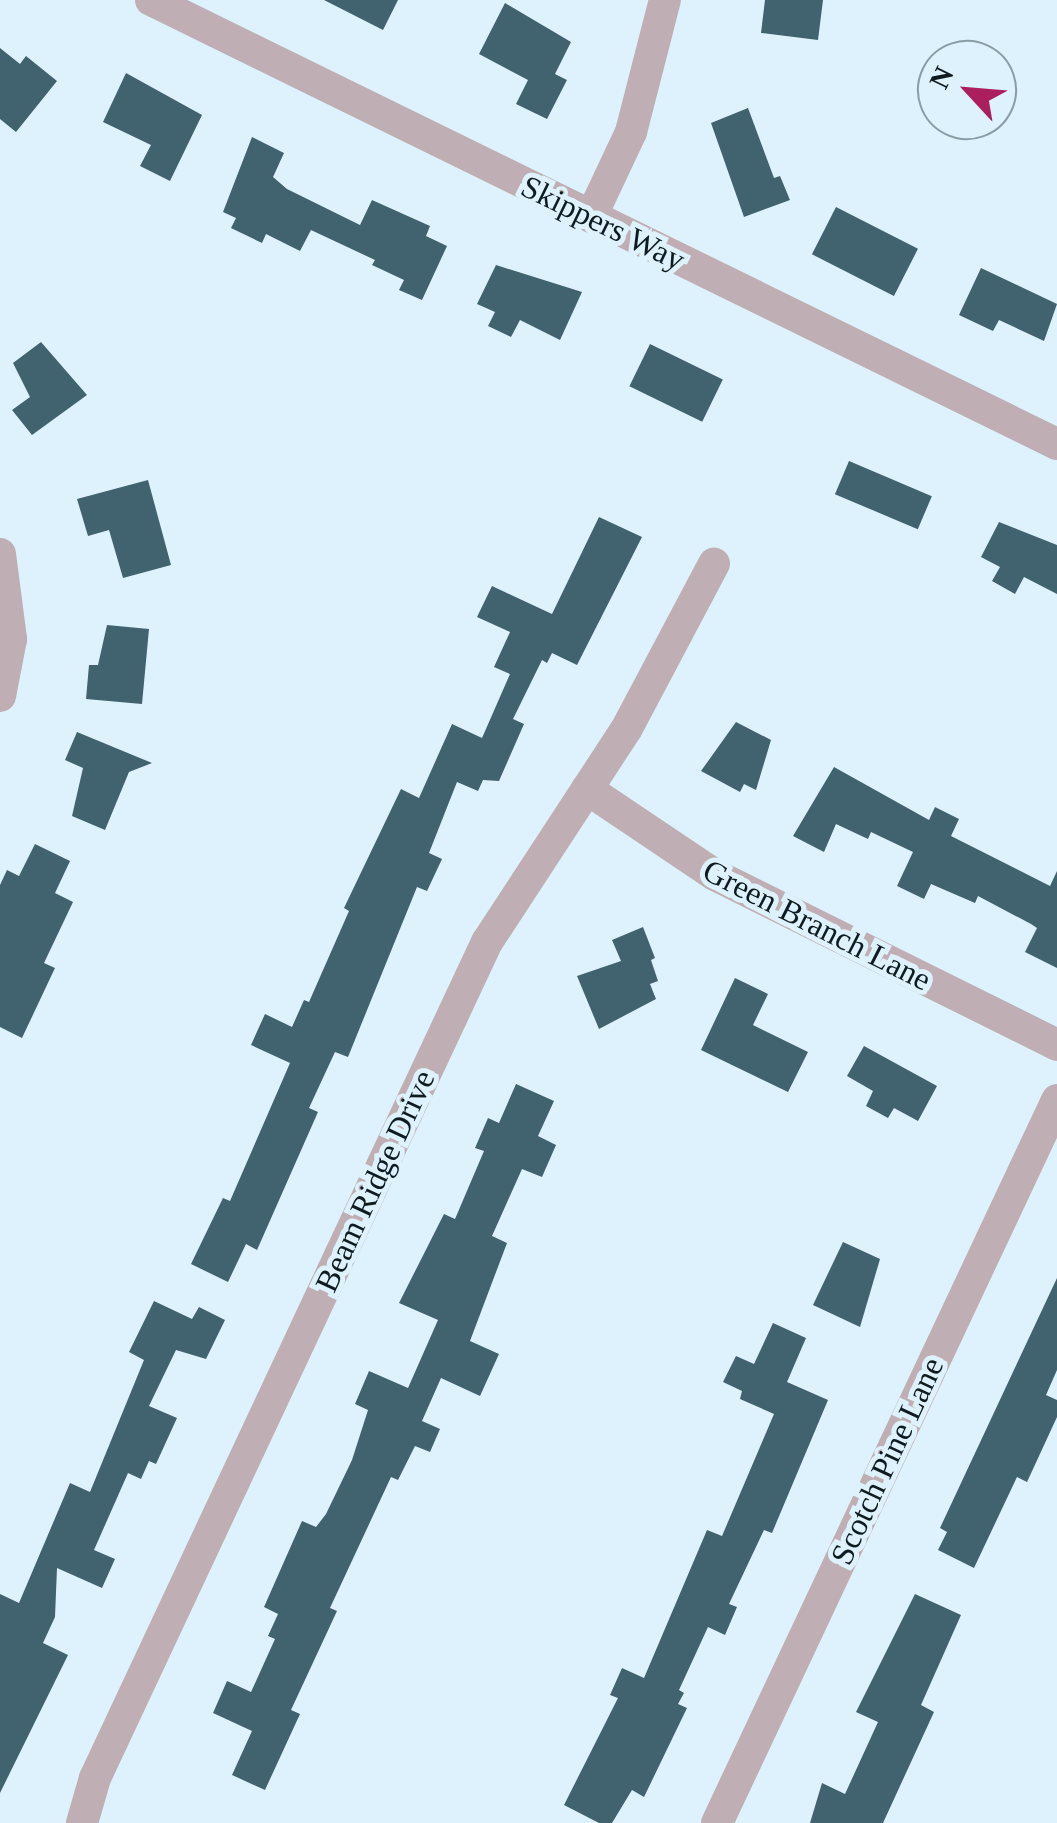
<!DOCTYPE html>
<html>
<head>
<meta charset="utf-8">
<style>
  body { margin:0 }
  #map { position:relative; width:1057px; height:1823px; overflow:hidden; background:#ddf2fc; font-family:Georgia,serif }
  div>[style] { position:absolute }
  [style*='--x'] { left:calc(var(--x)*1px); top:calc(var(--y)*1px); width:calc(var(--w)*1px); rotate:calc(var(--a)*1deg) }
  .building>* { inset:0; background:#41626f; transform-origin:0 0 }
  .minor>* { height:32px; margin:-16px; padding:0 16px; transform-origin:16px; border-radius:16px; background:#bfaeb3 }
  span { translate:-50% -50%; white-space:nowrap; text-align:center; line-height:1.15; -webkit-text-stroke:10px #ddf2fc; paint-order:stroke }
  .street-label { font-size:32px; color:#0e1c21 }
  .north { position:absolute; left:917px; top:40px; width:100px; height:100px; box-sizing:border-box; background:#ddf2fc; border:2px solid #8a9ca4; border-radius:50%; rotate:296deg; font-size:28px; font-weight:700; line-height:40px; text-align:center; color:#0e1c21 }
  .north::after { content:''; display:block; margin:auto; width:35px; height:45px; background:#ab1f5f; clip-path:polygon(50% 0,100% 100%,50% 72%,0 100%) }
</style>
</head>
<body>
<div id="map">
  <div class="building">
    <i style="clip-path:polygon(324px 0,398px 0,383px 30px)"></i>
    <i style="clip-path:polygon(765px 0,823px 0,818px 40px,761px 33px)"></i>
    <i style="clip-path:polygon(505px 3px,571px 42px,555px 74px,567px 80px,547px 119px,516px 104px,528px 80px,479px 54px)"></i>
    <i style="clip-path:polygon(0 48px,20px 64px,26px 56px,57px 81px,16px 132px,0 119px)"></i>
    <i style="clip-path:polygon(126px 73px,202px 115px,170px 181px,140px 166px,151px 145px,103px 122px)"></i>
    <i style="clip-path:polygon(748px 108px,774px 178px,780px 176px,790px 200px,744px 217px,711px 123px)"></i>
    <i style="clip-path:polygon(252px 137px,284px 153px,273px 177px,287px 189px,360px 225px,372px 200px,430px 226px,426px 236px,447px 246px,422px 300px,399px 290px,404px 280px,372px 265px,375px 260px,311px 230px,300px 251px,266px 234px,262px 243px,231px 228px,236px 218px,223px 212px)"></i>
    <i style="left:836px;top:207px;width:92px;height:53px;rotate:27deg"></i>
    <i style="clip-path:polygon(496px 265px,582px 292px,560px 340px,520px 320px,511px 337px,488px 326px,495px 312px,477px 304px)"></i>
    <i style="clip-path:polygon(981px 268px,1057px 304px,1044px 341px,999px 320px,993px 331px,959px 315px)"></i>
    <i style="clip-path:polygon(41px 342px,87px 395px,32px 435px,12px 410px,30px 397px,13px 363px)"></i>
    <i style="left:650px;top:344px;width:81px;height:47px;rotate:26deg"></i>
    <i style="left:849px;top:461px;width:90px;height:36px;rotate:23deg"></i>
    <i style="clip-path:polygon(148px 480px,171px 565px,123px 578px,109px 530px,88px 536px,77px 499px)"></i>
    <i style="clip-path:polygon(599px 517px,642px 537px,577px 665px,552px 653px,547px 663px,542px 660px,513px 719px,524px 724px,499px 781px,483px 780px,478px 791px,457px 782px,429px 853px,442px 859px,427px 891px,417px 887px,348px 1057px,335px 1052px,309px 1108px,318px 1112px,257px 1250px,246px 1244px,228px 1282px,191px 1264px,223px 1198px,230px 1201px,290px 1063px,251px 1045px,265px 1014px,292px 1027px,304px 1000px,309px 1002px,349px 911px,344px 908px,401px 789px,419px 798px,452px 724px,482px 738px,510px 674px,494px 667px,510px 632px,477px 617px,492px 586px,552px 614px)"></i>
    <i style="clip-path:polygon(999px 522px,1057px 545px,1057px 594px,1024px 577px,1015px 594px,992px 581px,1000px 567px,981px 557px)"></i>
    <i style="clip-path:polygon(107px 625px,149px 629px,142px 704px,86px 699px,89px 665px,98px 665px)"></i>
    <i style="clip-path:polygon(736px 722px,771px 740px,756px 790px,744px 784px,740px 792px,701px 771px)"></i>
    <i style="clip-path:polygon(77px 732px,152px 763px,129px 772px,105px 830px,72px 816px,83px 768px,65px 760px)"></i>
    <i style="clip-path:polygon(834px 767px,929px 820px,935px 807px,959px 819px,951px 836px,1050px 886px,1057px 871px,1057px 968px,1025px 952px,1037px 928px,1031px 924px,978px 896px,975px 903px,931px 884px,924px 899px,897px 886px,913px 852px,871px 832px,868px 839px,836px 824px,824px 852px,793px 836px)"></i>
    <i style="clip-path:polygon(35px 844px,70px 861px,55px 893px,73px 902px,44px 963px,55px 968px,22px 1038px,0 1027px,0 885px,7px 870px,19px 876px)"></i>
    <i style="clip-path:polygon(643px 927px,655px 958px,651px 960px,658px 981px,650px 984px,656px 999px,599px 1029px,577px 976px,621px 961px,612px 940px)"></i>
    <i style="clip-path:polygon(735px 978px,768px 994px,753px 1025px,808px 1052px,788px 1092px,701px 1050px)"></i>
    <i style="clip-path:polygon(864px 1046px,937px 1086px,918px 1121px,894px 1108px,888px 1118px,866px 1106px,873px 1091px,847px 1076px)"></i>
    <i style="clip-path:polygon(516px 1084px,554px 1101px,538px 1136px,556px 1145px,542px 1177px,522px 1169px,492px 1236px,507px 1243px,470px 1341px,499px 1354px,480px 1396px,441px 1378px,422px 1421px,440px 1429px,430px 1452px,415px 1446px,398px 1480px,391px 1477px,330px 1608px,337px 1611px,291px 1710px,300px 1714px,265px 1790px,232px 1775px,252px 1731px,213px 1713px,227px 1681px,251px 1692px,275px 1639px,268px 1636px,278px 1614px,264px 1607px,302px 1521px,316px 1527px,326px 1514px,352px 1460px,368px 1410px,355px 1404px,369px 1371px,408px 1388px,438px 1320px,399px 1303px,444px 1214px,455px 1219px,484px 1151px,475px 1148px,488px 1118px,499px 1123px)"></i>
    <i style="clip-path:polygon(843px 1242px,880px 1259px,860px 1327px,813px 1305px)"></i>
    <i style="clip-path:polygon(1057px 1278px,1057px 1370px,1046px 1395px,1057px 1400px,1057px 1417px,1027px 1482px,1017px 1477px,974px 1568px,938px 1550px,947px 1532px,940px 1528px)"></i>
    <i style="clip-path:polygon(154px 1301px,192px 1319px,199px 1307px,225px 1320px,206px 1359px,176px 1350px,149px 1406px,177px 1418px,156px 1464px,149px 1461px,141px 1479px,128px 1473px,94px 1550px,115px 1559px,102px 1588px,57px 1568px,55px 1617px,43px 1643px,68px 1655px,0 1793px,0 1594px,19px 1603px,70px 1483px,90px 1492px,144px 1360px,129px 1352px)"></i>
    <i style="clip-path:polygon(773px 1323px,806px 1338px,787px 1382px,828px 1400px,772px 1533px,764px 1530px,729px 1604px,737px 1607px,725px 1635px,708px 1627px,679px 1690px,684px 1693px,678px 1704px,687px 1708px,644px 1797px,632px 1790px,612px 1823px,599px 1823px,564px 1805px,618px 1698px,610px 1695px,622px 1668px,644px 1678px,707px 1530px,722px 1536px,774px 1414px,740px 1399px,742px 1391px,723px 1382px,736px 1356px,754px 1364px)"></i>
    <i style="clip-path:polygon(915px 1594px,961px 1615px,921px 1705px,934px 1712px,883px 1823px,810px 1823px,822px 1783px,845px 1794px,878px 1722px,856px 1712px)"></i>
  </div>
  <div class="minor">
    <i style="--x:151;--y:0;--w:1009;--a:26.11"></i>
    <i style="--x:591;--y:217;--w:94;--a:-64.8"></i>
    <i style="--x:631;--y:132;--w:136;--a:-75.6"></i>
    <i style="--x:0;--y:554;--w:86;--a:82.6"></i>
    <i style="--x:11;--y:639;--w:58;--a:100.9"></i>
    <i style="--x:587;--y:789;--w:154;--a:33.9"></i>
    <i style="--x:715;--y:875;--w:382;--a:26.4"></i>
    <i style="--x:82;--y:1823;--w:47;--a:-73.9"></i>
    <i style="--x:95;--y:1778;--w:923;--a:-64.88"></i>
    <i style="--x:487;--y:942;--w:256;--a:-56.8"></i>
    <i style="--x:627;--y:728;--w:186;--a:-62.1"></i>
    <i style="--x:717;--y:1823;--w:799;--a:-64.81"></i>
  </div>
  <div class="street-label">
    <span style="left:603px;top:223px;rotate:26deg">Skippers Way</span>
    <span style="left:817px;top:925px;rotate:27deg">Green Branch Lane</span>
    <span style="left:375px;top:1181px;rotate:-65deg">Beam Ridge Drive</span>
    <span style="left:887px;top:1461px;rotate:-65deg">Scotch Pine Lane</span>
  </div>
  <div class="north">N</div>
</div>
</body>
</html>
